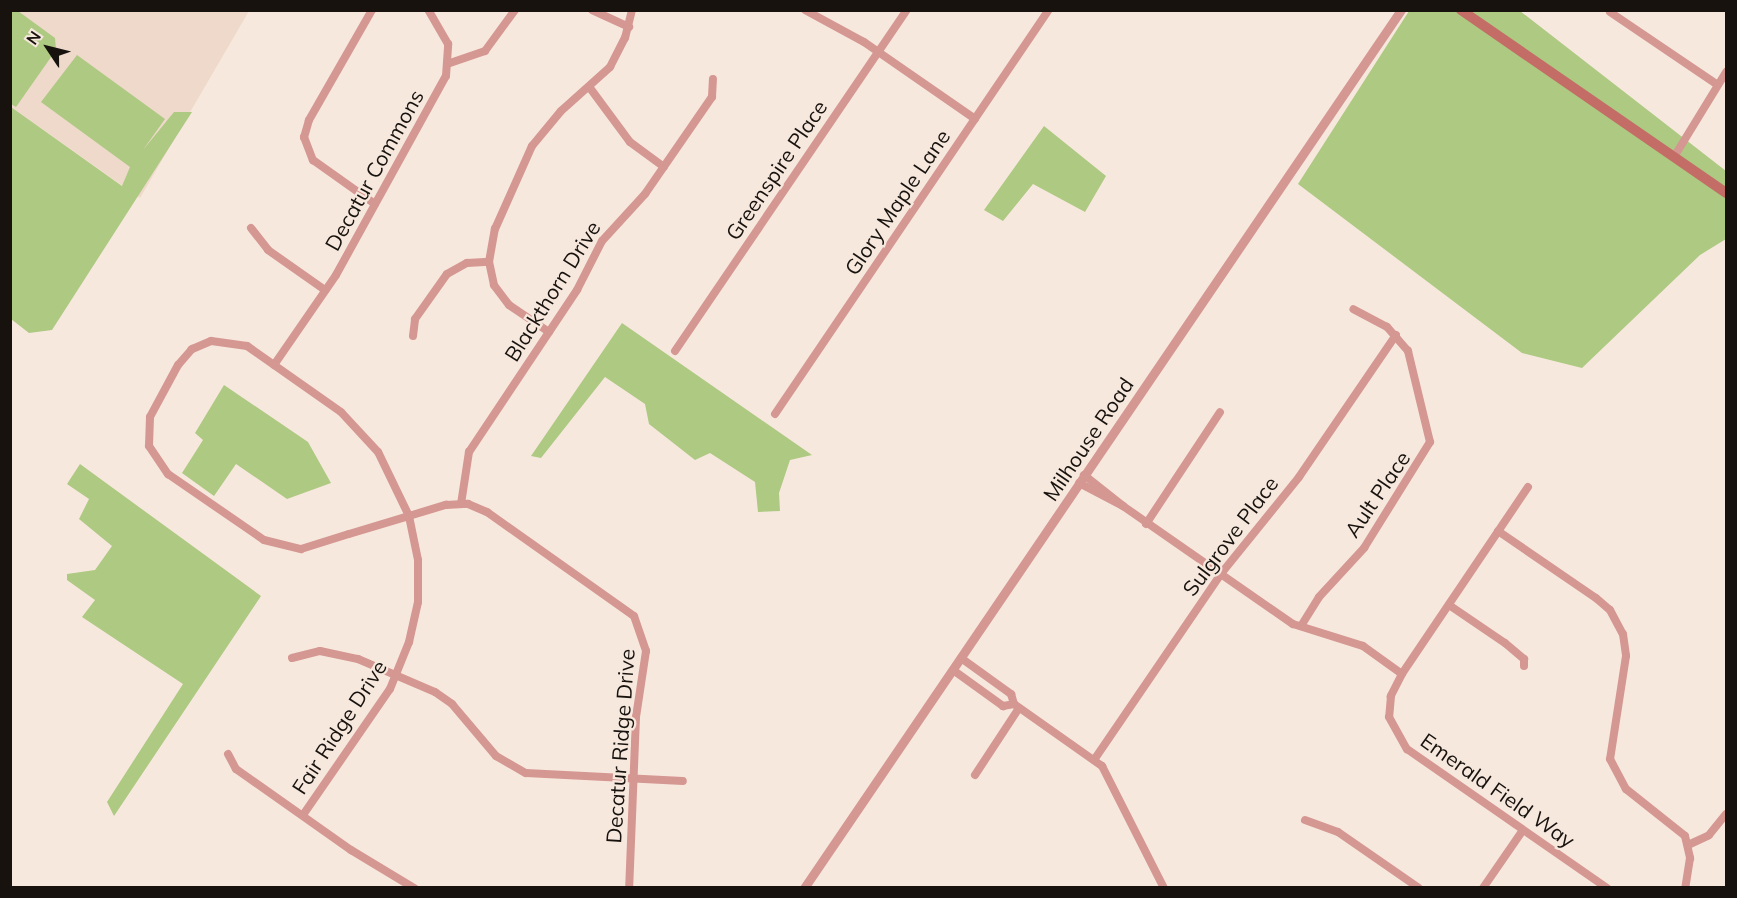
<!DOCTYPE html>
<html>
<head>
<meta charset="utf-8">
<style>
  body { margin:0 }
  #map { position:relative; width:1737px; height:898px; overflow:hidden; background:#f7e8de; font-family:Mulish,sans-serif }
  div>[style] { position:absolute }
  [style*='--x'] { left:calc(var(--x)*1px); top:calc(var(--y)*1px); width:calc(var(--w)*1px); rotate:calc(var(--a)*1deg) }
  .built>* { inset:0; background:#eed9ca }
  .green>* { inset:0; background:#adc982 }
  .minor>* { height:8px; margin:-4px; padding:0 4px; transform-origin:4px; border-radius:4px; background:#d59792 }
  .tertiary>* { height:9px; margin:-4.5px; padding:0 4.5px; transform-origin:4.5px; border-radius:4.5px; background:#d59792 }
  .secondary>* { height:10px; margin:-5px; padding:0 5px; transform-origin:5px; border-radius:5px; background:#c46c66 }
  span { translate:-50% -50%; white-space:nowrap; text-align:center; line-height:1.15; -webkit-text-stroke:4.5px #f7e8de; paint-order:stroke }
  .street-label { font-size:21px; color:#17120e }
  .frame { position:absolute; inset:0; border:12px solid #17120e; pointer-events:none }
  .north { position:absolute; left:18px; top:18px; width:60px; height:60px; -webkit-text-stroke:4px #f7e8de; paint-order:stroke; rotate:305deg; font-size:16px; font-weight:700; line-height:24px; text-align:center; color:#17120e }
  .north::after { content:''; display:block; margin:auto; width:21px; height:27px; background:#17120e; clip-path:polygon(50% 0,100% 100%,50% 72%,0 100%) }
</style>
</head>
<body>
<div id="map">
  <div class="built">
    <i style="clip-path:polygon(11px 11px,249px 11px,140px 198px,11px 107px)"></i>
  </div>
  <div class="green">
    <i style="clip-path:polygon(10px 11px,18px 11px,55px 38px,56px 50px,16px 107px,11px 104px)"></i>
    <i style="clip-path:polygon(1409px 11px,1520px 11px,1726px 171px,1726px 239px,1700px 255px,1582px 368px,1522px 353px,1298px 184px)"></i>
    <i style="clip-path:polygon(77px 55px,165px 119px,143px 150px,174px 112px,192px 112px,52px 330px,29px 333px,11px 319px,11px 107px,122px 186px,130px 167px,41px 102px)"></i>
    <i style="clip-path:polygon(1044px 126px,1106px 176px,1085px 212px,1033px 184px,1003px 221px,984px 210px)"></i>
    <i style="clip-path:polygon(622px 323px,812px 455px,790px 460px,779px 493px,780px 511px,758px 512px,755px 482px,710px 453px,695px 460px,649px 424px,645px 404px,605px 377px,541px 458px,531px 456px)"></i>
    <i style="clip-path:polygon(224px 385px,308px 442px,331px 483px,287px 499px,236px 464px,214px 496px,182px 473px,203px 440px,195px 433px)"></i>
    <i style="clip-path:polygon(80px 464px,261px 596px,114px 816px,107px 802px,183px 684px,82px 617px,95px 600px,67px 580px,67px 574px,95px 570px,112px 546px,79px 519px,89px 499px,67px 484px)"></i>
  </div>
  <div class="minor">
    <i style="--x:372;--y:10;--w:127;--a:119.8"></i>
    <i style="--x:309;--y:120;--w:18;--a:106"></i>
    <i style="--x:304;--y:137;--w:25;--a:69"></i>
    <i style="--x:313;--y:160;--w:76;--a:35.4"></i>
    <i style="--x:592;--y:10;--w:41;--a:24.7"></i>
    <i style="--x:805;--y:10;--w:67;--a:28.5"></i>
    <i style="--x:864;--y:42;--w:135;--a:34.7"></i>
    <i style="--x:1610;--y:12;--w:130;--a:34.1"></i>
    <i style="--x:450;--y:63;--w:37;--a:-19"></i>
    <i style="--x:485;--y:51;--w:51;--a:-53.8"></i>
    <i style="--x:590;--y:88;--w:67;--a:53.5"></i>
    <i style="--x:630;--y:142;--w:42;--a:36.3"></i>
    <i style="--x:1674;--y:157;--w:100;--a:-58.5"></i>
    <i style="--x:251;--y:228;--w:28;--a:52"></i>
    <i style="--x:268;--y:250;--w:70;--a:35.1"></i>
    <i style="--x:549;--y:332;--w:48;--a:-146"></i>
    <i style="--x:509;--y:305;--w:25;--a:-127"></i>
    <i style="--x:494;--y:285;--w:24;--a:-102"></i>
    <i style="--x:489;--y:262;--w:34;--a:-80"></i>
    <i style="--x:495;--y:229;--w:91;--a:-66"></i>
    <i style="--x:532;--y:146;--w:45;--a:-50.4"></i>
    <i style="--x:561;--y:111;--w:66;--a:-41.9"></i>
    <i style="--x:610;--y:67;--w:33;--a:-63"></i>
    <i style="--x:625;--y:38;--w:29;--a:-76"></i>
    <i style="--x:413;--y:336;--w:17;--a:-83"></i>
    <i style="--x:415;--y:319;--w:55;--a:-54.6"></i>
    <i style="--x:447;--y:274;--w:23;--a:-29"></i>
    <i style="--x:467;--y:263;--w:22;--a:-3"></i>
    <i style="--x:675;--y:351;--w:412;--a:-55.8"></i>
    <i style="--x:274;--y:365;--w:109;--a:-55.4"></i>
    <i style="--x:336;--y:275;--w:227;--a:-61.1"></i>
    <i style="--x:446;--y:76;--w:32;--a:-86"></i>
    <i style="--x:448;--y:44;--w:39;--a:-120"></i>
    <i style="--x:775;--y:414;--w:488;--a:-55.9"></i>
    <i style="--x:1079;--y:483;--w:50;--a:27.6"></i>
    <i style="--x:1123;--y:506;--w:50;--a:-141.5"></i>
    <i style="--x:1528;--y:487;--w:225;--a:124"></i>
    <i style="--x:1402;--y:674;--w:25;--a:117"></i>
    <i style="--x:1391;--y:696;--w:21;--a:95"></i>
    <i style="--x:1389;--y:717;--w:37;--a:61"></i>
    <i style="--x:1407;--y:749;--w:244;--a:34.8"></i>
    <i style="--x:461;--y:504;--w:53;--a:-81.3"></i>
    <i style="--x:469;--y:452;--w:195;--a:-56.3"></i>
    <i style="--x:577;--y:290;--w:55;--a:-63"></i>
    <i style="--x:602;--y:241;--w:64;--a:-47.5"></i>
    <i style="--x:645;--y:194;--w:118;--a:-55.4"></i>
    <i style="--x:712;--y:97;--w:18;--a:-87"></i>
    <i style="--x:1123;--y:506;--w:207;--a:34.8"></i>
    <i style="--x:1293;--y:624;--w:73;--a:17.4"></i>
    <i style="--x:1363;--y:646;--w:48;--a:35.7"></i>
    <i style="--x:1146;--y:524;--w:134;--a:-56.5"></i>
    <i style="--x:1498;--y:531;--w:119;--a:34.4"></i>
    <i style="--x:1596;--y:598;--w:18;--a:41"></i>
    <i style="--x:1610;--y:610;--w:27;--a:62"></i>
    <i style="--x:1623;--y:634;--w:22;--a:82"></i>
    <i style="--x:1626;--y:656;--w:104;--a:98.8"></i>
    <i style="--x:1610;--y:759;--w:34;--a:62"></i>
    <i style="--x:1626;--y:789;--w:75;--a:38.5"></i>
    <i style="--x:1685;--y:836;--w:23;--a:77"></i>
    <i style="--x:1690;--y:858;--w:30;--a:99"></i>
    <i style="--x:1449;--y:605;--w:68;--a:34.2"></i>
    <i style="--x:1505;--y:643;--w:25;--a:40"></i>
    <i style="--x:1524;--y:659;--w:7;--a:90"></i>
    <i style="--x:1301;--y:626;--w:34;--a:-58"></i>
    <i style="--x:1319;--y:597;--w:67;--a:-47.4"></i>
    <i style="--x:1364;--y:548;--w:125;--a:-58.1"></i>
    <i style="--x:1430;--y:442;--w:94;--a:-103.6"></i>
    <i style="--x:1408;--y:351;--w:32;--a:-131"></i>
    <i style="--x:1387;--y:327;--w:38;--a:-152"></i>
    <i style="--x:292;--y:658;--w:29;--a:-14"></i>
    <i style="--x:320;--y:651;--w:39;--a:12"></i>
    <i style="--x:358;--y:659;--w:84;--a:23.2"></i>
    <i style="--x:435;--y:692;--w:21;--a:35"></i>
    <i style="--x:452;--y:704;--w:68;--a:49.8"></i>
    <i style="--x:496;--y:756;--w:34;--a:30"></i>
    <i style="--x:526;--y:773;--w:157;--a:2.9"></i>
    <i style="--x:961;--y:658;--w:62;--a:35.8"></i>
    <i style="--x:1011;--y:694;--w:10;--a:73"></i>
    <i style="--x:1014;--y:704;--w:108;--a:35.2"></i>
    <i style="--x:1102;--y:766;--w:137;--a:63.1"></i>
    <i style="--x:953;--y:670;--w:62;--a:35.8"></i>
    <i style="--x:1003;--y:706;--w:11;--a:-10"></i>
    <i style="--x:228;--y:754;--w:17;--a:62"></i>
    <i style="--x:236;--y:769;--w:141;--a:35.2"></i>
    <i style="--x:351;--y:850;--w:74;--a:31.1"></i>
    <i style="--x:1094;--y:760;--w:224;--a:-55.7"></i>
    <i style="--x:1220;--y:575;--w:126;--a:-51.1"></i>
    <i style="--x:1299;--y:477;--w:172;--a:-55.7"></i>
    <i style="--x:975;--y:775;--w:80;--a:-56.7"></i>
    <i style="--x:303;--y:815;--w:153;--a:-55.4"></i>
    <i style="--x:390;--y:689;--w:51;--a:-68"></i>
    <i style="--x:409;--y:642;--w:41;--a:-77.3"></i>
    <i style="--x:418;--y:602;--w:42;--a:-90"></i>
    <i style="--x:418;--y:560;--w:45;--a:-101.6"></i>
    <i style="--x:409;--y:516;--w:71;--a:-115.8"></i>
    <i style="--x:378;--y:452;--w:54;--a:-132.8"></i>
    <i style="--x:341;--y:412;--w:115;--a:-144.9"></i>
    <i style="--x:247;--y:346;--w:36;--a:-172"></i>
    <i style="--x:211;--y:341;--w:21;--a:157"></i>
    <i style="--x:192;--y:349;--w:21;--a:131"></i>
    <i style="--x:178;--y:365;--w:59;--a:118.3"></i>
    <i style="--x:150;--y:417;--w:29;--a:92"></i>
    <i style="--x:149;--y:446;--w:34;--a:56"></i>
    <i style="--x:168;--y:474;--w:116;--a:34.5"></i>
    <i style="--x:264;--y:540;--w:38;--a:14"></i>
    <i style="--x:301;--y:549;--w:50;--a:-17.4"></i>
    <i style="--x:349;--y:534;--w:63;--a:-16.7"></i>
    <i style="--x:409;--y:516;--w:39;--a:-17"></i>
    <i style="--x:446;--y:505;--w:22;--a:-3"></i>
    <i style="--x:468;--y:504;--w:21;--a:23"></i>
    <i style="--x:487;--y:512;--w:180;--a:35.3"></i>
    <i style="--x:634;--y:616;--w:37;--a:71"></i>
    <i style="--x:646;--y:651;--w:67;--a:98.6"></i>
    <i style="--x:636;--y:717;--w:171;--a:92.3"></i>
    <i style="--x:1305;--y:820;--w:35;--a:20"></i>
    <i style="--x:1338;--y:832;--w:98;--a:34.7"></i>
    <i style="--x:1688;--y:845;--w:23;--a:-25"></i>
    <i style="--x:1709;--y:835;--w:27;--a:-51"></i>
    <i style="--x:1483;--y:888;--w:70;--a:-55.4"></i>
  </div>
  <div class="tertiary">
    <i style="--x:804;--y:888;--w:1062;--a:-55.79"></i>
  </div>
  <div class="secondary">
    <i style="--x:1461;--y:10;--w:322;--a:34.6"></i>
  </div>
  <div class="street-label">
    <span style="left:374px;top:170px;rotate:-61deg">Decatur Commons</span>
    <span style="left:776px;top:170px;rotate:-56deg">Greenspire Place</span>
    <span style="left:897px;top:202px;rotate:-56deg">Glory Maple Lane</span>
    <span style="left:552px;top:291px;rotate:-58deg">Blackthorn Drive</span>
    <span style="left:1088px;top:439px;rotate:-56deg">Milhouse Road</span>
    <span style="left:1377px;top:494px;rotate:-56deg">Ault Place</span>
    <span style="left:1230px;top:536px;rotate:-53deg">Sulgrove Place</span>
    <span style="left:339px;top:727px;rotate:-57deg">Fair Ridge Drive</span>
    <span style="left:620px;top:746px;rotate:-86deg">Decatur Ridge Drive</span>
    <span style="left:1498px;top:790px;rotate:35deg">Emerald Field Way</span>
  </div>
  <div class="frame"></div>
  <div class="north">N</div>
</div>
</body>
</html>
